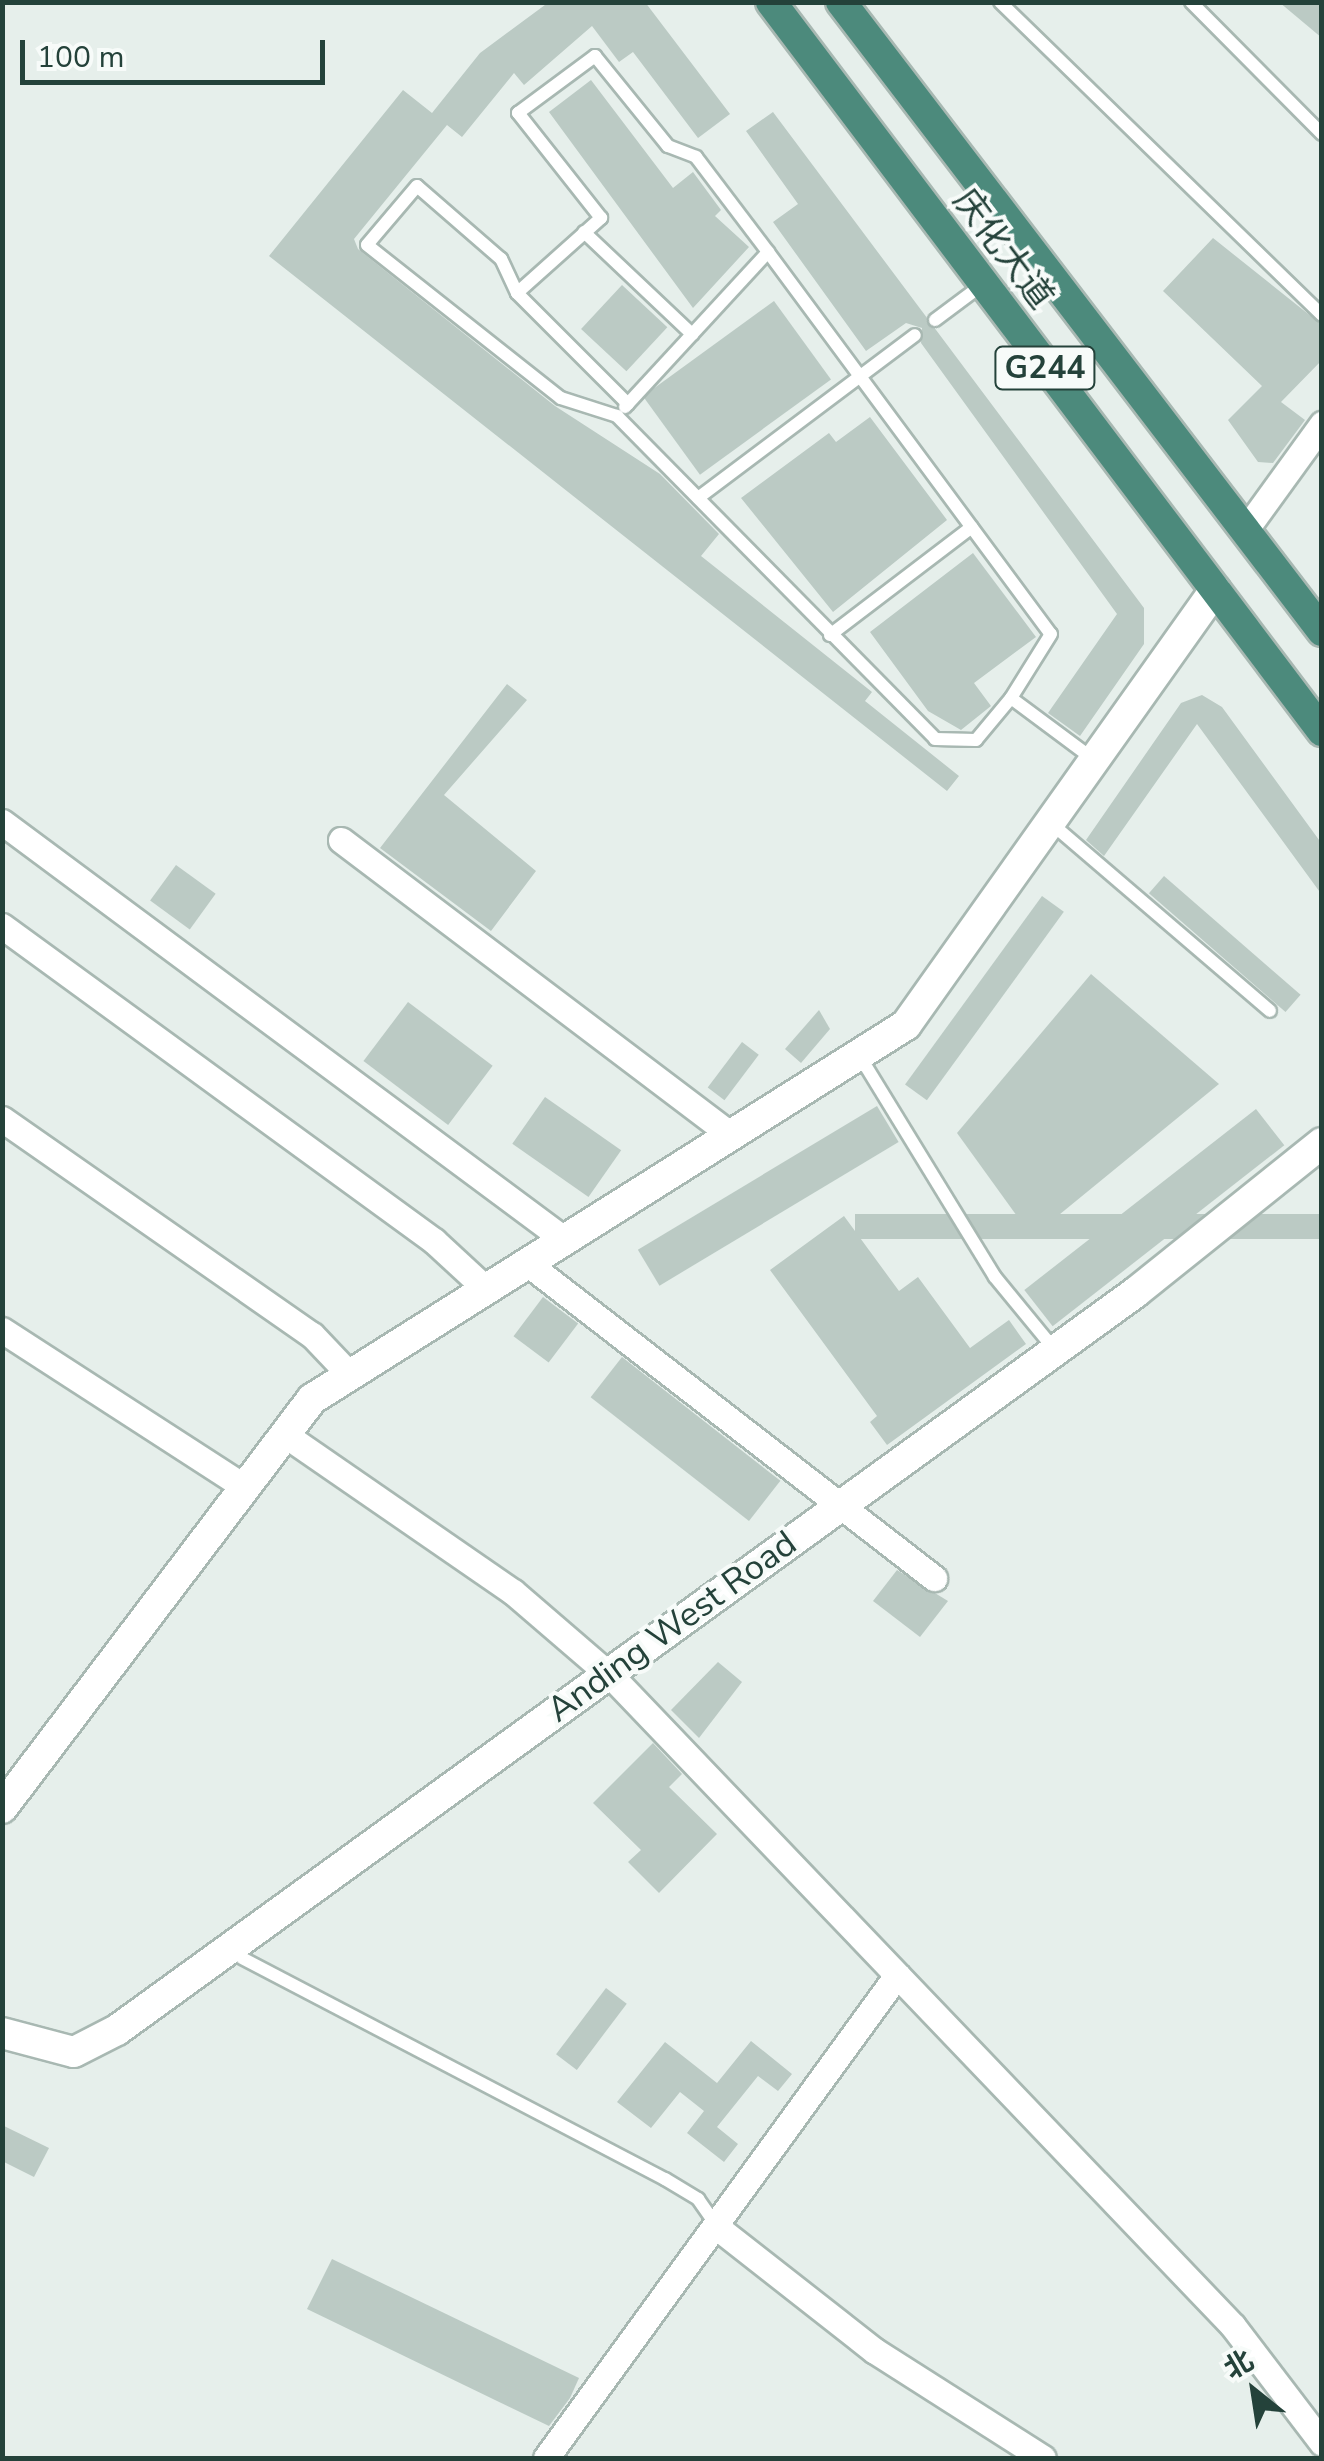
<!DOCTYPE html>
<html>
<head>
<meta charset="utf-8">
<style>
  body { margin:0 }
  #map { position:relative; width:1324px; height:2461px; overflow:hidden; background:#e6efeb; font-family:"Nunito Sans","Noto Sans SC",sans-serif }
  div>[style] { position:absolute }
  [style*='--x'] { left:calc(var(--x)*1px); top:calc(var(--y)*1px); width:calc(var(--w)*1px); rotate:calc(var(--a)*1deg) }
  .building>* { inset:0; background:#bbcac4; transform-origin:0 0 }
  .roads { filter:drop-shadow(2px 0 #a8b8b2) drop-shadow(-2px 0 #a8b8b2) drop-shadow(0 2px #a8b8b2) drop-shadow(0 -2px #a8b8b2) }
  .service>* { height:12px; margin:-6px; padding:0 6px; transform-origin:6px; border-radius:6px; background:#fff }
  .minor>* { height:25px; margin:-12.5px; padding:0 12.5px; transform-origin:12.5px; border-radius:12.5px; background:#fff }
  .tertiary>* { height:30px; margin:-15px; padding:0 15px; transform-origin:15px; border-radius:15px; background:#fff }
  .trunk>* { height:30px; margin:-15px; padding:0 15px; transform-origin:15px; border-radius:15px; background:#4c8a7c }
  span { translate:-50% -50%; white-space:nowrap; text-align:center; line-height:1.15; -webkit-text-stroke:8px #f7fbf9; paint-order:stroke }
  .shield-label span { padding:2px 8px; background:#f7fbf9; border:2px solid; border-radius:8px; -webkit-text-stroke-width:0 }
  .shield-label { font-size:32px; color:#24423a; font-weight:700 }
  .street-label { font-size:35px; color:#24423a }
  .frame { position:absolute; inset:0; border:5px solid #24423a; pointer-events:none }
  .north { position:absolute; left:1204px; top:2341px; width:100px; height:100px; -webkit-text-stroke:8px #f7fbf9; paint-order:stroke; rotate:330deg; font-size:28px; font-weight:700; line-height:40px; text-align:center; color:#24423a }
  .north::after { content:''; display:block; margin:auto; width:35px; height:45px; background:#24423a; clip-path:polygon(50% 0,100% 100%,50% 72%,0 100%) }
  .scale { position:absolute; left:20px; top:40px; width:305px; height:45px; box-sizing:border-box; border:5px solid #24423a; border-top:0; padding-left:12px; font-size:30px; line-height:35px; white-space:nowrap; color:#24423a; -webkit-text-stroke:8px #f7fbf9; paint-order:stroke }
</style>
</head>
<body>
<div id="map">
  <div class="building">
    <i style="clip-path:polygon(549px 2px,645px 2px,730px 114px,698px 138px,633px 52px,619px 62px,592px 26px,524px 85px,514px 73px,462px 137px,447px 125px,354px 239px,358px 249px,555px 406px,660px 474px,719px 534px,701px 556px,872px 692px,865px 701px,959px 776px,947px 791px,269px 256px,403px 90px,432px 113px,480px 53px)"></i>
    <i style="clip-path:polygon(1279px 2px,1322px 2px,1322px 38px)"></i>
    <i style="clip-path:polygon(591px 80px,673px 188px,693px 172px,721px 210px,715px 216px,749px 247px,693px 308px,549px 112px)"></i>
    <i style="clip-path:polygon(773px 112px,1144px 608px,1144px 644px,1080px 736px,1048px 713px,1117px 614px,921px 343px,922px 328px,906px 323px,866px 351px,773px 222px,798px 204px,746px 131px)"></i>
    <i style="clip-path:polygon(1213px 238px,1322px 325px,1322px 360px,1281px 402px,1305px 420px,1273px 463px,1258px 462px,1228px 420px,1262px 386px,1163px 291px)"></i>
    <i style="left:622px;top:285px;width:62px;height:60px;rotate:43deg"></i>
    <i style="left:774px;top:301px;width:97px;height:162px;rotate:54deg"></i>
    <i style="clip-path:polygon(870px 417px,947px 520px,833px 612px,741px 498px,829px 433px,836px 442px)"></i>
    <i style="clip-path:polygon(973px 553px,1036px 637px,974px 683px,991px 706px,961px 730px,928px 711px,870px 632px)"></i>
    <i style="clip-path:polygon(507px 684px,527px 700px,444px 795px,536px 871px,491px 931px,380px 848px)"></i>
    <i style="clip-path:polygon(1202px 695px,1222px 707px,1322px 844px,1322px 895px,1197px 724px,1104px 856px,1086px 840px,1181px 703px)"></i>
    <i style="left:176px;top:865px;width:49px;height:44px;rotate:36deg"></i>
    <i style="left:1164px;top:876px;width:181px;height:23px;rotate:41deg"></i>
    <i style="left:1042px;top:896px;width:27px;height:233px;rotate:36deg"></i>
    <i style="clip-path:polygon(1091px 974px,1219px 1084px,1032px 1237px,957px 1133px)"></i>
    <i style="left:408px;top:1002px;width:106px;height:74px;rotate:37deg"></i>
    <i style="clip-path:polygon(819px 1010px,830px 1029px,801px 1063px,785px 1049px)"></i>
    <i style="left:742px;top:1042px;width:21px;height:57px;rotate:37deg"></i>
    <i style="left:545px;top:1097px;width:93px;height:57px;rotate:35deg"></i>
    <i style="left:877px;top:1106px;width:42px;height:279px;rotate:59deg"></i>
    <i style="left:1256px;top:1109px;width:46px;height:294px;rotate:52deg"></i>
    <i style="left:1322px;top:1214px;width:25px;height:467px;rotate:90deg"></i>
    <i style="clip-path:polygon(844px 1216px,899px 1291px,918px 1277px,970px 1348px,1009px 1320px,1026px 1344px,887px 1445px,870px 1422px,877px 1416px,770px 1270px)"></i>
    <i style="left:543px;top:1297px;width:44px;height:49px;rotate:37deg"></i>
    <i style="left:622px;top:1357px;width:201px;height:51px;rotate:38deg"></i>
    <i style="clip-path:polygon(897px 1570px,948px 1601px,920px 1637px,873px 1601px)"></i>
    <i style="clip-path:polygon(718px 1662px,742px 1682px,699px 1738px,671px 1710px)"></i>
    <i style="clip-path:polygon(653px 1743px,682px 1774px,669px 1787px,717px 1834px,659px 1893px,628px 1862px,641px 1850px,593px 1803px)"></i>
    <i style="left:606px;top:1988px;width:26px;height:83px;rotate:37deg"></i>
    <i style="clip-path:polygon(751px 2041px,792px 2074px,778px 2091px,758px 2076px,717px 2127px,738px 2144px,724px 2162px,687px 2133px,704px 2111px,680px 2092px,651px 2128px,617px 2102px,665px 2042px,717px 2083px)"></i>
    <i style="clip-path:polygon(2px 2125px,49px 2148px,34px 2177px,2px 2161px)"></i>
    <i style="clip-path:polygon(332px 2259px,579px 2378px,570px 2398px,549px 2426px,307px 2309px)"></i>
  </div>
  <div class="roads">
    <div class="service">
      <i style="--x:1000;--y:2;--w:449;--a:44.2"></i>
      <i style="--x:1191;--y:2;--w:186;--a:45.2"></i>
      <i style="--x:584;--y:232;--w:149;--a:43.4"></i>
      <i style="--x:517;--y:293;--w:113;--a:-41.8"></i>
      <i style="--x:601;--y:218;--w:134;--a:-128.3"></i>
      <i style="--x:518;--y:113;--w:96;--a:-36.5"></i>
      <i style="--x:595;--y:56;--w:116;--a:51"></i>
      <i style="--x:668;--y:146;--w:30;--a:21"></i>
      <i style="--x:696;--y:157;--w:119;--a:52.8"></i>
      <i style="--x:935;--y:320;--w:59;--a:-36.7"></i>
      <i style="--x:628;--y:404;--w:157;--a:-135"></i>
      <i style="--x:517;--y:293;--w:38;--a:-115"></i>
      <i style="--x:501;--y:259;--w:111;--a:-139"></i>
      <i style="--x:417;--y:186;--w:77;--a:130.3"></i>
      <i style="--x:367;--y:245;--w:247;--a:38.3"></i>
      <i style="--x:561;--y:398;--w:59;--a:17.8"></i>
      <i style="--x:617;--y:416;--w:453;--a:45.4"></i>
      <i style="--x:935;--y:739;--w:41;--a:1.4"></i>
      <i style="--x:976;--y:740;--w:55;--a:-50.2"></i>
      <i style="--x:625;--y:407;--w:211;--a:-47.3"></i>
      <i style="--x:768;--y:252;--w:475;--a:53.5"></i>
      <i style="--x:1051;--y:634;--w:75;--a:122"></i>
      <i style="--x:1011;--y:698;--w:102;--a:36.6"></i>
      <i style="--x:698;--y:498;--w:271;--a:-36.9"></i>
      <i style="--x:830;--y:635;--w:178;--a:-37.3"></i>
      <i style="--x:1052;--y:824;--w:287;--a:40.6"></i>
      <i style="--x:859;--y:1055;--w:260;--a:58.5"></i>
      <i style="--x:995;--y:1277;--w:94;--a:50.6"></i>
      <i style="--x:242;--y:1958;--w:477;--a:27.6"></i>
      <i style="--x:665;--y:2179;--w:39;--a:31"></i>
      <i style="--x:698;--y:2199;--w:32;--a:55"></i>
    </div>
    <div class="minor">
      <i style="--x:1246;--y:529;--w:130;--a:-54.1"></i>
      <i style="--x:2;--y:822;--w:701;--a:36.59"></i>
      <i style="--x:341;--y:840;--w:489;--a:37.1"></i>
      <i style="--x:2;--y:926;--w:535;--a:36.1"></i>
      <i style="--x:434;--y:1241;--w:71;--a:42.7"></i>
      <i style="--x:2;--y:1119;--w:378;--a:34.9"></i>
      <i style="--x:312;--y:1335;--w:55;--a:46.5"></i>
      <i style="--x:527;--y:1263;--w:515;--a:37.74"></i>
      <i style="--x:2;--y:1330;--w:287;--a:32.9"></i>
      <i style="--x:284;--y:1434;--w:278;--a:34.6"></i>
      <i style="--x:513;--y:1592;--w:133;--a:40.7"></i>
      <i style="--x:614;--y:1679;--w:895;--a:46.27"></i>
      <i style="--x:1233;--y:2326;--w:147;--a:52.7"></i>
      <i style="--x:718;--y:2228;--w:199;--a:38.1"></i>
      <i style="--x:875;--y:2351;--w:199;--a:32.5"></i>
      <i style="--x:546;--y:2458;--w:597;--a:-53.99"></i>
    </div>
    <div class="tertiary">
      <i style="--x:2;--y:1808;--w:513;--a:-52.84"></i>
      <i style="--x:312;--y:1399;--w:702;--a:-32.2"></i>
      <i style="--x:906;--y:1025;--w:534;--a:-54.61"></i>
      <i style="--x:2;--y:2033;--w:74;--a:14.8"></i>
      <i style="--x:74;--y:2052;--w:48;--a:-27.1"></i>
      <i style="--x:117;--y:2030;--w:1258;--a:-35.91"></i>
      <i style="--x:1136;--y:1292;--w:238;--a:-38.7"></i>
    </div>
    <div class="trunk">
      <i style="--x:771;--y:2;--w:914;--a:52.92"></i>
      <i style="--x:841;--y:2;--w:792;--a:52.59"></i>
    </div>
  </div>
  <div class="shield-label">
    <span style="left:1045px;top:368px">G244</span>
  </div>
  <div class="street-label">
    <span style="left:1003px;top:249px;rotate:53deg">庆化大道</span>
    <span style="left:672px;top:1627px;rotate:-36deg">Anding West Road</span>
  </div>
  <div class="frame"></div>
  <div class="north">北</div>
  <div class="scale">100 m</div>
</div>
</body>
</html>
